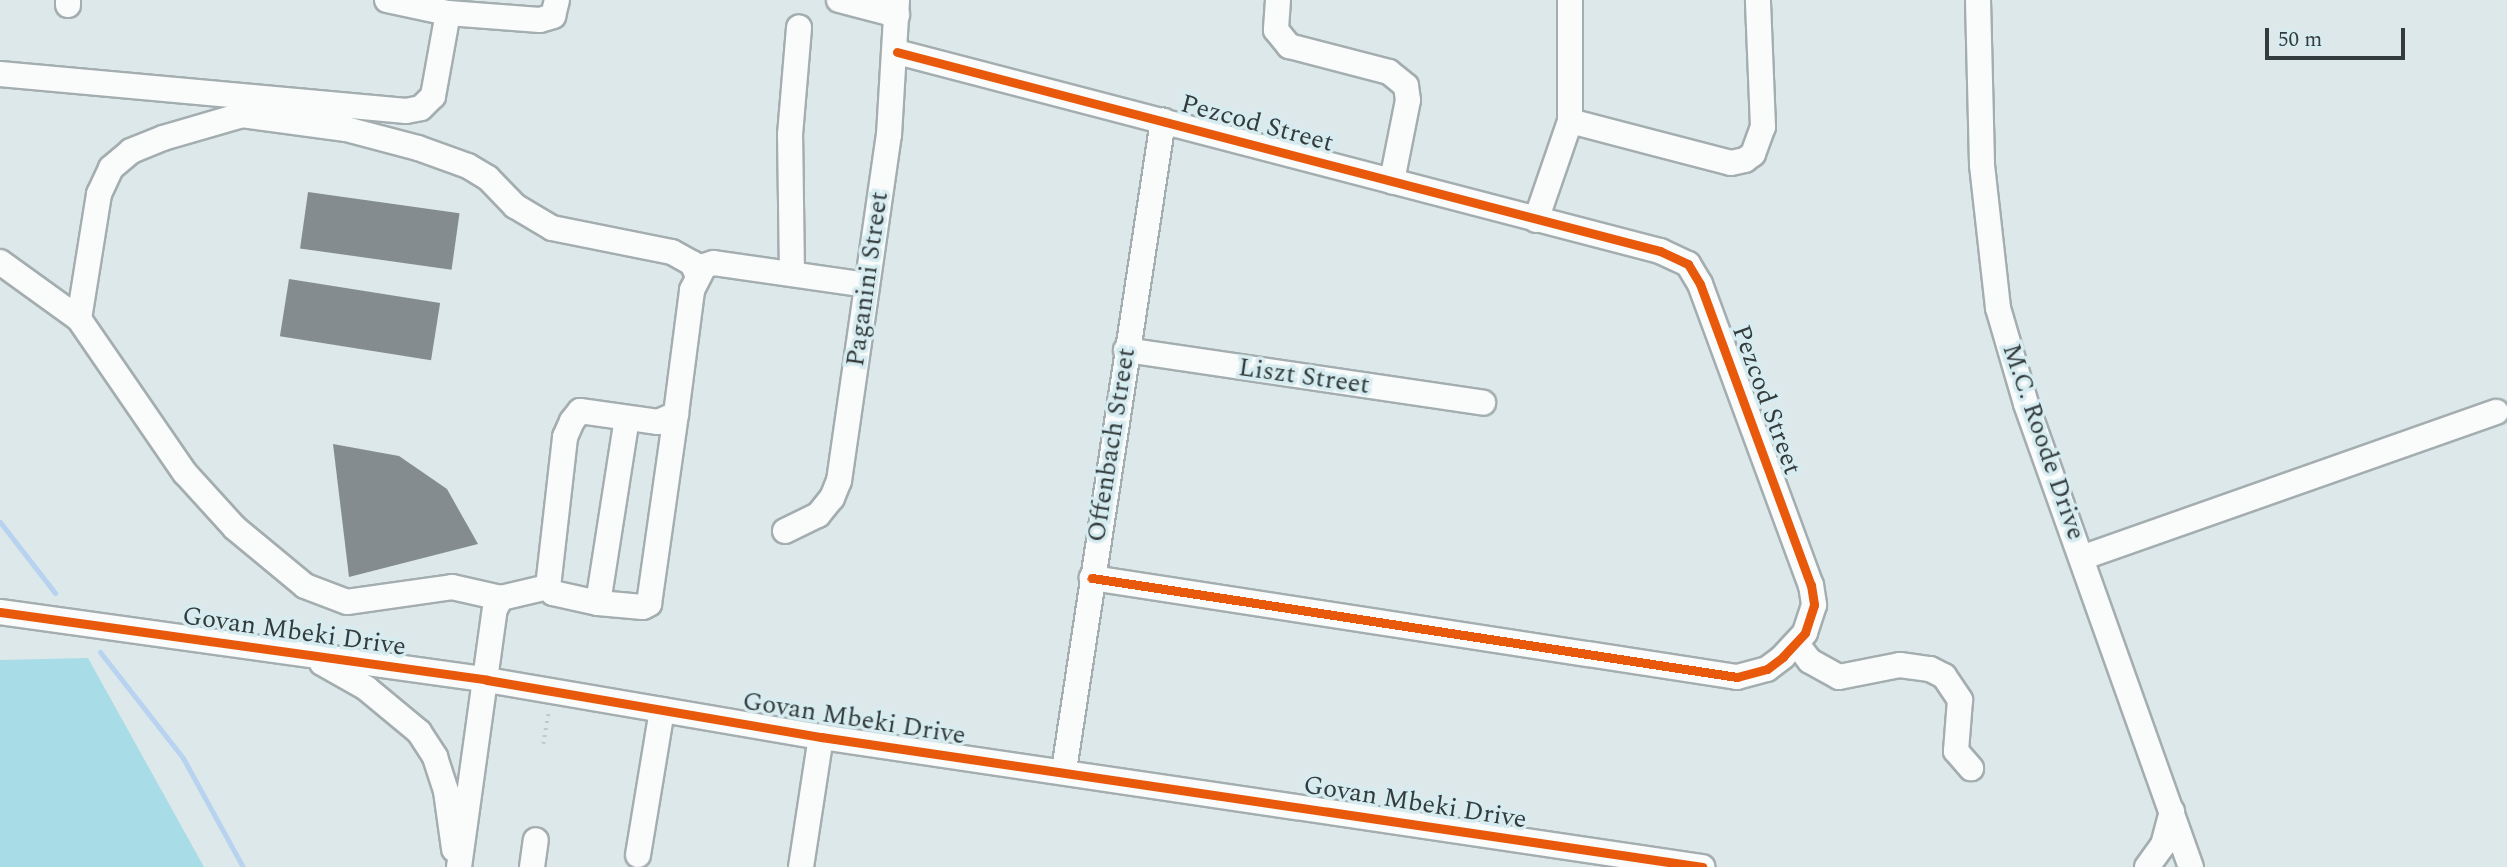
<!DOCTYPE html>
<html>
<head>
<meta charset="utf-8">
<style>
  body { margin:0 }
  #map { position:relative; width:2507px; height:867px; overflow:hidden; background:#dde8ea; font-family:Spectral,serif }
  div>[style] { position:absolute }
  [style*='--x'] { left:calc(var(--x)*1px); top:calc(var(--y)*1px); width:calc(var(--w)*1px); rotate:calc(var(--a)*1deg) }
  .green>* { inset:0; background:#a8dce6 }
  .stream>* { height:5px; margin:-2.5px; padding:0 2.5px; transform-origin:2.5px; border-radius:2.5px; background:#b8d3f0 }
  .building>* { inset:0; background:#848c8f; transform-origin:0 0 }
  .path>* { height:3.5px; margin-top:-1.75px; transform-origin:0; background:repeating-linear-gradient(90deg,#c2c7c7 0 2px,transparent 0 7px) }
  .roads { filter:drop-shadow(2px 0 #a4adaf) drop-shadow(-2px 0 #a4adaf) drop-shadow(0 2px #a4adaf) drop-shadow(0 -2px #a4adaf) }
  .minor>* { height:24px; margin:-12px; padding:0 12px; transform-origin:12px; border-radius:12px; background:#fafcfc }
  .cycleway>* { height:9px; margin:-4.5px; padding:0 4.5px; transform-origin:4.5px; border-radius:4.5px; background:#e8590c }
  span { translate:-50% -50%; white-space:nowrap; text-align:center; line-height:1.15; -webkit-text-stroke:7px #d7ecf0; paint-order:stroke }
  .street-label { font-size:26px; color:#333b3c }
  .scale { position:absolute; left:2265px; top:28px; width:140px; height:32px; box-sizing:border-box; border:4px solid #333b3c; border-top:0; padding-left:9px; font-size:21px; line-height:24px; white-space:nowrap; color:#333b3c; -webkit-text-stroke:5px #d7ecf0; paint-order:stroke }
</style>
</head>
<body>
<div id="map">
  <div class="green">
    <i style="clip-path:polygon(88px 658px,204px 867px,0 867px,0 660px)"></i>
  </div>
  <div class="stream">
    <i style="--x:0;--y:522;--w:90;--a:52.2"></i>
    <i style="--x:100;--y:652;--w:135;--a:51.9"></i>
    <i style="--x:183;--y:758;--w:124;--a:61.2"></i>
  </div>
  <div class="building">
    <i style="left:308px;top:192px;width:153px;height:57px;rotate:8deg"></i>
    <i style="left:289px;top:279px;width:153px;height:58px;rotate:9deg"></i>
    <i style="clip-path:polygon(333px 444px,399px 456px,447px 489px,478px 544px,349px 577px)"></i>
  </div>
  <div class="path">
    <i style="--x:543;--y:744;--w:34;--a:-80"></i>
  </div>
  <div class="roads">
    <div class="minor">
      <i style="--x:387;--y:0;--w:62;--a:12"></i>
      <i style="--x:448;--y:13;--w:92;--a:4.4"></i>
      <i style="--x:540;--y:20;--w:14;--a:-17"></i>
      <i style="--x:553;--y:16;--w:16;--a:-76"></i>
      <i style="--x:839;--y:0;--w:60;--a:14.5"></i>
      <i style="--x:1278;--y:0;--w:30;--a:94"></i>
      <i style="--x:1276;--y:30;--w:21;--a:51"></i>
      <i style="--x:1289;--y:46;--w:103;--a:14.6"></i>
      <i style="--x:1389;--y:72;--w:22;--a:39"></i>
      <i style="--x:1406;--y:86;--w:14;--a:82"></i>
      <i style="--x:1408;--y:100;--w:83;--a:101.2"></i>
      <i style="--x:1978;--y:0;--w:165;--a:88.6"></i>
      <i style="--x:1982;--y:165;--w:144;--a:83.6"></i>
      <i style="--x:1998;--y:308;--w:100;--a:73.7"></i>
      <i style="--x:2026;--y:404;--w:492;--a:70.4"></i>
      <i style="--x:68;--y:5;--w:5;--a:-90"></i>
      <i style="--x:897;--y:52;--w:789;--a:14.62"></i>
      <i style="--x:1660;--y:251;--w:31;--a:25"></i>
      <i style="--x:1688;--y:264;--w:23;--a:59"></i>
      <i style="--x:1700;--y:284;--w:321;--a:69.8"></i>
      <i style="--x:1811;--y:585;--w:20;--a:81"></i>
      <i style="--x:1814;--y:605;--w:29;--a:108"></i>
      <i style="--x:1805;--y:633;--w:33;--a:133"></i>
      <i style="--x:1783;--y:657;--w:20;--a:143"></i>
      <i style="--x:1767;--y:669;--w:31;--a:165"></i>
      <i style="--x:1737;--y:677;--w:653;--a:-171.27"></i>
      <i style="--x:0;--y:74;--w:408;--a:5.2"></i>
      <i style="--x:406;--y:111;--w:15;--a:-11"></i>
      <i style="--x:421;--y:108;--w:17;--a:-45"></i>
      <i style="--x:433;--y:96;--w:84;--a:-79.8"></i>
      <i style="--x:1570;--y:121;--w:166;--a:14.6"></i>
      <i style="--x:1731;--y:163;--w:14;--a:-12"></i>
      <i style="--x:1745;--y:160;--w:10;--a:-37"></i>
      <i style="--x:1753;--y:154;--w:29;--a:-70"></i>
      <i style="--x:1763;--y:127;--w:127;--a:-92.3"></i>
      <i style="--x:1536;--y:220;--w:105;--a:-71"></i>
      <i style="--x:1570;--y:121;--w:121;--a:-90"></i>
      <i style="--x:0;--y:262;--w:97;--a:35.8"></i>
      <i style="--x:79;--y:319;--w:187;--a:55.5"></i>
      <i style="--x:185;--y:473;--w:74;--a:47.7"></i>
      <i style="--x:235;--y:528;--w:91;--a:39.6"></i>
      <i style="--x:305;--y:586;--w:45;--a:20.9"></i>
      <i style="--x:347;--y:602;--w:106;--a:-8.1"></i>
      <i style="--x:452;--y:587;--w:50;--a:12.7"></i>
      <i style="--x:792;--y:274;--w:139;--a:-90.8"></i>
      <i style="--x:790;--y:135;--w:108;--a:-85.2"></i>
      <i style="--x:79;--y:319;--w:127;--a:-80.9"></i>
      <i style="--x:99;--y:194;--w:29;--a:-65"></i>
      <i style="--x:111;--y:168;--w:26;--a:-40"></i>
      <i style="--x:131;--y:151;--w:35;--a:-22"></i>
      <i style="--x:163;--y:138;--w:82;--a:-16.2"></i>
      <i style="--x:242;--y:115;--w:105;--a:7.7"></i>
      <i style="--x:346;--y:129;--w:74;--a:14.8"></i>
      <i style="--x:418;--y:148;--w:53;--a:19.8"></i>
      <i style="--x:468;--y:166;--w:23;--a:31"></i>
      <i style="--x:488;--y:178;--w:39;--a:46"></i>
      <i style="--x:515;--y:206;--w:43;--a:30.7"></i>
      <i style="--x:552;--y:228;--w:122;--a:11.3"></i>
      <i style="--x:672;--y:252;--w:23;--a:29"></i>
      <i style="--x:692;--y:263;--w:12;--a:66"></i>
      <i style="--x:1126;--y:350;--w:361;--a:8.4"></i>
      <i style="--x:785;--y:531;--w:37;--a:-26"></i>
      <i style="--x:818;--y:515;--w:22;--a:-51"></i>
      <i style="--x:832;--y:498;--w:18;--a:-68"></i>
      <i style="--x:839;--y:481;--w:350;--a:-81.8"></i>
      <i style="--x:889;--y:135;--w:135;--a:-86.6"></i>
      <i style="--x:2084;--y:557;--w:437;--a:-19.4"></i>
      <i style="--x:548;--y:587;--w:8;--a:50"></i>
      <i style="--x:553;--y:593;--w:46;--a:12.5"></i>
      <i style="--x:598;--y:603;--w:45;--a:5.1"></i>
      <i style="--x:643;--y:607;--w:7;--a:-27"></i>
      <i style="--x:649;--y:604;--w:192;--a:-81.9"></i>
      <i style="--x:598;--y:603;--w:187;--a:-81.1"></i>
      <i style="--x:0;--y:612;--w:492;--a:7.9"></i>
      <i style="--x:487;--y:680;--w:339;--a:9.7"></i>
      <i style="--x:821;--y:737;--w:891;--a:8.39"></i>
      <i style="--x:1797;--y:644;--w:21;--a:53"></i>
      <i style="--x:1810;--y:661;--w:33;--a:29"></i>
      <i style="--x:1839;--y:677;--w:62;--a:-11.1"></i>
      <i style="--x:1900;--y:665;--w:30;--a:8"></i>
      <i style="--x:1930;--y:669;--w:16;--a:27"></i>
      <i style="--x:1944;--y:676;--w:29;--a:56"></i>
      <i style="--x:1960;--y:700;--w:51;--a:94.5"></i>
      <i style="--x:1956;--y:751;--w:23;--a:49"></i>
      <i style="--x:322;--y:663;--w:51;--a:29.6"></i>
      <i style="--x:366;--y:688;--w:69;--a:39.7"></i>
      <i style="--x:419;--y:732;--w:30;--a:57"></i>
      <i style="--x:435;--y:757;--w:36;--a:72"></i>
      <i style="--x:446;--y:791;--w:59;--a:82.1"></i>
      <i style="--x:1064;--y:770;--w:657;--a:-81.33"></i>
      <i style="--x:638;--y:855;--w:147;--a:-80.6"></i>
      <i style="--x:459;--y:867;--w:260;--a:-82.1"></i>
      <i style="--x:495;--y:609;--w:13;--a:-61"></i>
      <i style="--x:501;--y:598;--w:48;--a:-13.2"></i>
      <i style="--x:548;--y:587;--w:151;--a:-83.5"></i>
      <i style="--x:565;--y:437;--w:17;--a:-66"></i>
      <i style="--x:572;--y:421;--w:13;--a:-51"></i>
      <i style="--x:580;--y:411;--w:79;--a:8"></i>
      <i style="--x:658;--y:422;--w:20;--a:-24"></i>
      <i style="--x:676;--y:414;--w:125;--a:-82.6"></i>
      <i style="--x:692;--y:290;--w:27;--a:-63"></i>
      <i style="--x:704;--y:266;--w:10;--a:-17"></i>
      <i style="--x:714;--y:263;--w:154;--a:8.2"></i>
      <i style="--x:532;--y:867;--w:27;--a:-82"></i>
      <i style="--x:801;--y:867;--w:132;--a:-81.3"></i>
      <i style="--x:2147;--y:867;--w:27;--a:-54"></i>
      <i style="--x:2163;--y:845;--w:35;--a:-75"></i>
    </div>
  </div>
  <div class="cycleway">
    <i style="--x:897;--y:52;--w:789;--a:14.62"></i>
    <i style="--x:1660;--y:251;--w:31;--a:25"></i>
    <i style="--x:1688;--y:264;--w:23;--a:59"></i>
    <i style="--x:1700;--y:284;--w:321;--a:69.8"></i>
    <i style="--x:1811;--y:585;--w:20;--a:81"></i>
    <i style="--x:1814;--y:605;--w:29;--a:108"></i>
    <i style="--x:1805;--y:633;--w:33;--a:133"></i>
    <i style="--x:1783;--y:657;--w:20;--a:143"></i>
    <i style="--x:1767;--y:669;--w:31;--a:165"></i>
    <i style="--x:1737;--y:677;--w:653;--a:-171.27"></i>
    <i style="--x:0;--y:612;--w:492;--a:7.9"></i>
    <i style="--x:487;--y:680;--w:339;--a:9.7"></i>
    <i style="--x:821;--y:737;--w:891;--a:8.39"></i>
  </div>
  <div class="street-label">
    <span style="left:1257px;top:124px;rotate:15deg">Pezcod Street</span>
    <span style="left:868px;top:279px;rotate:-82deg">Paganini Street</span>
    <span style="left:1304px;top:377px;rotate:8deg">Liszt Street</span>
    <span style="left:1766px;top:400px;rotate:70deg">Pezcod Street</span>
    <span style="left:2043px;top:442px;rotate:71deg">M.C. Roode Drive</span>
    <span style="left:1112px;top:445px;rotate:-81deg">Offenbach Street</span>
    <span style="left:294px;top:632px;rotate:8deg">Govan Mbeki Drive</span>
    <span style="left:854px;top:719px;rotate:9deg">Govan Mbeki Drive</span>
    <span style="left:1415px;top:803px;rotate:9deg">Govan Mbeki Drive</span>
  </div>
  <div class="scale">50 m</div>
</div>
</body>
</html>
